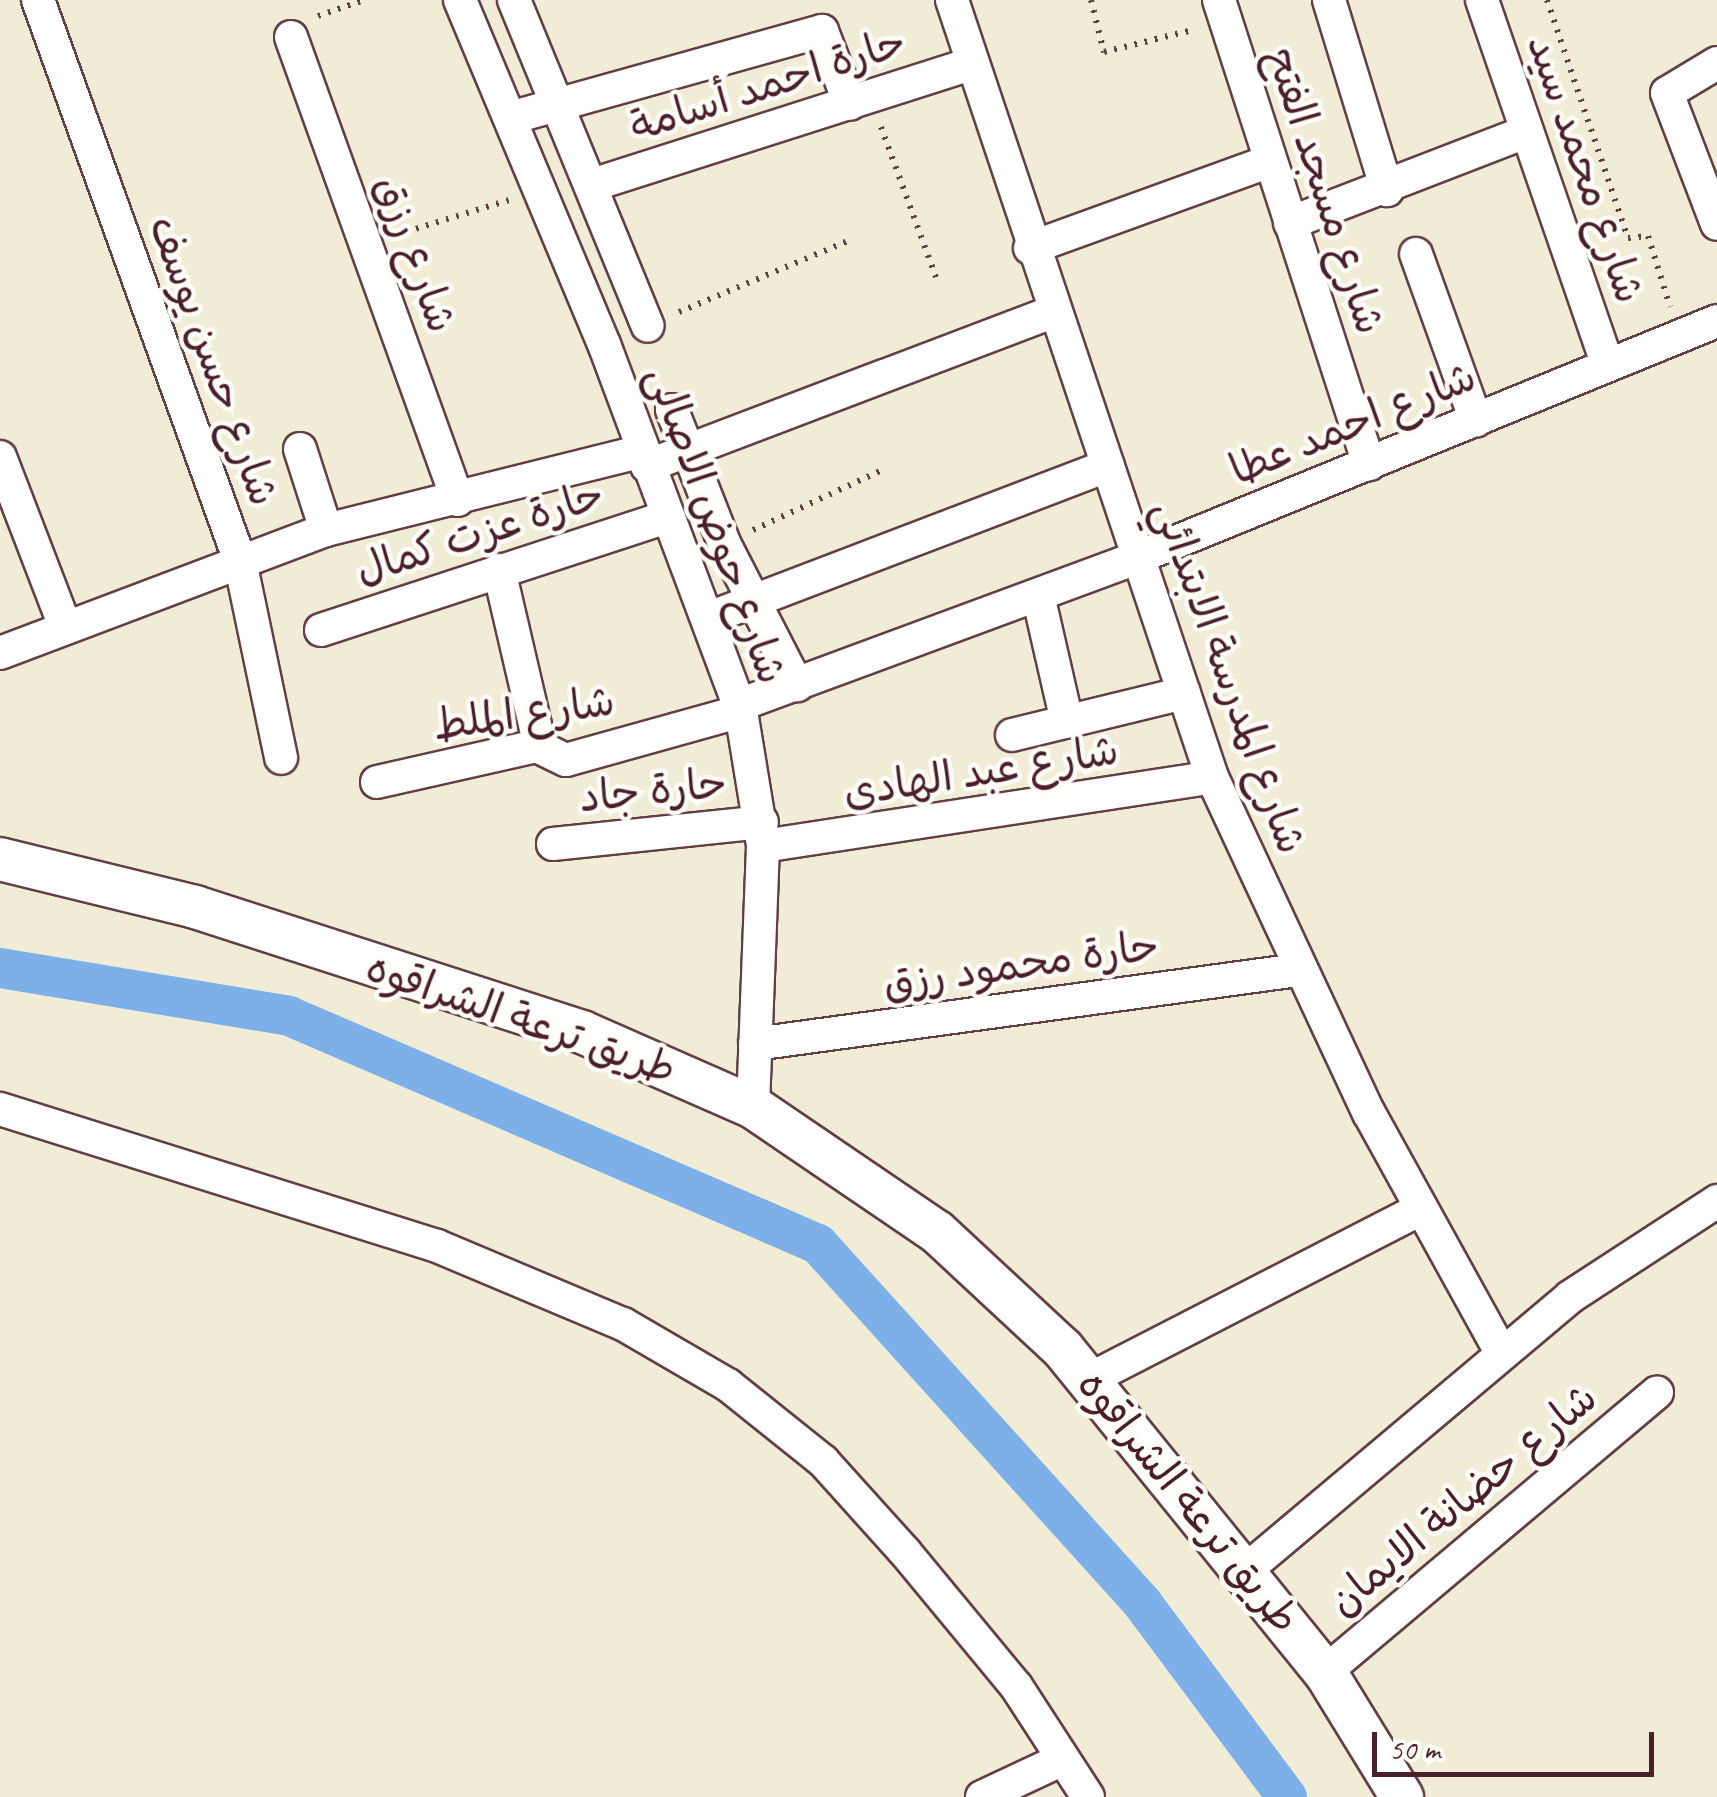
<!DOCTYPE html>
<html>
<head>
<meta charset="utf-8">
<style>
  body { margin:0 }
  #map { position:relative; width:1717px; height:1797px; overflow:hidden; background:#f1ecd5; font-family:Caveat,"Playpen Sans Arabic",sans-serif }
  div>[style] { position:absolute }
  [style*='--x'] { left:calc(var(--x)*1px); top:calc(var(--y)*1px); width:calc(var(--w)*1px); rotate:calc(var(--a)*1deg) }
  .canal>* { height:40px; margin:-20px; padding:0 20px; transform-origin:20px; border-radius:20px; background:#7dafe9 }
  .path>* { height:6px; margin-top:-3px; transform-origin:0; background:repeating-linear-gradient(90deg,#633e44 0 2.5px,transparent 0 10.5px) }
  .roads { filter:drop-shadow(2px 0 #633e44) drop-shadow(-2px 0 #633e44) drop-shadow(0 2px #633e44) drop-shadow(0 -2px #633e44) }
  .minor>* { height:32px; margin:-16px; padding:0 16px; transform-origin:16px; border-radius:16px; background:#fff }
  .tertiary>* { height:42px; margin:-21px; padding:0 21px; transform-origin:21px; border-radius:21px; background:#fff }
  span { translate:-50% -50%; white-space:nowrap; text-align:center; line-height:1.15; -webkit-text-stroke:9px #fdfcf7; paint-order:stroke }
  .street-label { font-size:42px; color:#4a1f2b }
  .scale { position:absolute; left:1372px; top:1732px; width:282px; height:45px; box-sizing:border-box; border:5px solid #4a1f2b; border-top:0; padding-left:12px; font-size:30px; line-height:35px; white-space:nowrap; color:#4a1f2b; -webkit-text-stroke:8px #fdfcf7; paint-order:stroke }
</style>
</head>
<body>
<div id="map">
  <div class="canal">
    <i style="--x:0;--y:968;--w:293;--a:9.4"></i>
    <i style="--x:289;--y:1016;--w:576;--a:23.32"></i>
    <i style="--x:818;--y:1244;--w:485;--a:47.9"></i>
    <i style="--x:1143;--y:1604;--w:241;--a:53.3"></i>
  </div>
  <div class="path">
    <i style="--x:1091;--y:0;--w:54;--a:76"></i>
    <i style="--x:1104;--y:52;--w:91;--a:-14"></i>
    <i style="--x:1547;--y:0;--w:251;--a:71.2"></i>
    <i style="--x:1628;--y:238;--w:20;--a:-6"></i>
    <i style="--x:1648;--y:236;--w:74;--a:72.8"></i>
    <i style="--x:318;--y:16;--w:49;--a:-19.2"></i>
    <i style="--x:881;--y:127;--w:160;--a:69.9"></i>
    <i style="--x:396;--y:235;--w:118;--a:-17.2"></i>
    <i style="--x:679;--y:312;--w:183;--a:-22.8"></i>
    <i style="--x:753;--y:530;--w:140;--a:-24.9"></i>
  </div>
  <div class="roads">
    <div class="minor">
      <i style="--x:38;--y:0;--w:596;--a:70.2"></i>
      <i style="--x:240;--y:561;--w:201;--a:78.2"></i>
      <i style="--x:460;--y:0;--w:373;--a:67.3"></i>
      <i style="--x:604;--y:344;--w:392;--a:69.5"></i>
      <i style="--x:741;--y:711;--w:137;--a:80.7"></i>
      <i style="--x:763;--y:846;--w:261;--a:92.2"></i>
      <i style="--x:514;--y:0;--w:352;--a:67.7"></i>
      <i style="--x:952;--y:0;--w:819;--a:71.5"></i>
      <i style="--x:1212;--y:777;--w:371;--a:65"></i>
      <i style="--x:1369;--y:1113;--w:273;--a:61.1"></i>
      <i style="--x:1219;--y:0;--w:488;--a:72.1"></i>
      <i style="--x:1329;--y:0;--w:199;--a:73"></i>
      <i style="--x:1482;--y:0;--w:386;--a:71"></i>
      <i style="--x:291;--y:37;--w:492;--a:70.2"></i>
      <i style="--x:1717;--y:63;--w:58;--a:149"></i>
      <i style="--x:1667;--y:93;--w:140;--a:69.1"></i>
      <i style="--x:510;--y:118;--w:324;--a:-15.6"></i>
      <i style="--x:822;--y:31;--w:78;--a:69"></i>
      <i style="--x:592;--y:185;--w:396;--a:-17.7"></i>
      <i style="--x:1290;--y:223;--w:253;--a:-21.1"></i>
      <i style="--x:1030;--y:248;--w:255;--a:-19.9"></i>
      <i style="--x:1416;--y:254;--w:177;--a:70.2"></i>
      <i style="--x:672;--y:410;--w:143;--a:68.6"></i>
      <i style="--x:724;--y:543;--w:160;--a:62.8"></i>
      <i style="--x:300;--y:449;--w:85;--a:72.2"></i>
      <i style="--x:0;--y:457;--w:179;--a:69"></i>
      <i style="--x:647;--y:466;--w:434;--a:-20.8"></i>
      <i style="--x:499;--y:570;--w:181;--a:76.9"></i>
      <i style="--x:1038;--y:595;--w:130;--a:77.1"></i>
      <i style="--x:709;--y:618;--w:427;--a:-20.9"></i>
      <i style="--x:321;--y:630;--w:363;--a:-18.1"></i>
      <i style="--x:0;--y:653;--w:348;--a:-20.7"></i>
      <i style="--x:326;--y:530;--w:326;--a:-14"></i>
      <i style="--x:739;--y:705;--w:427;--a:-20.3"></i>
      <i style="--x:1139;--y:557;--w:624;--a:-22.21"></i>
      <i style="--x:1012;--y:735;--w:177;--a:-13.7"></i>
      <i style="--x:377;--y:782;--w:164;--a:-12.7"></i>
      <i style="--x:537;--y:746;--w:32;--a:26"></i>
      <i style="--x:566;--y:760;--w:182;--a:-15.6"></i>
      <i style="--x:553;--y:844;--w:210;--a:-6"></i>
      <i style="--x:763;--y:846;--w:454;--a:-8.7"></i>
      <i style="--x:755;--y:1044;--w:548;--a:-7.76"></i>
      <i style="--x:0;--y:1109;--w:458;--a:17.4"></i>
      <i style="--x:437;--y:1246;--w:202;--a:22.8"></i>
      <i style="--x:623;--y:1324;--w:121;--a:30.2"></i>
      <i style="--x:728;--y:1385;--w:122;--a:38.7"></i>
      <i style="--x:823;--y:1461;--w:122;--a:48"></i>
      <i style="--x:905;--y:1552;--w:174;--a:50.4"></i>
      <i style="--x:1016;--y:1686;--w:132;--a:57"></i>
      <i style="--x:1090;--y:1379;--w:370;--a:-27.2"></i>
      <i style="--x:1246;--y:1570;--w:424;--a:-40.1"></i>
      <i style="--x:1570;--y:1297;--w:176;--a:-33.1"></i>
      <i style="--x:1325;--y:1672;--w:434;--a:-40.1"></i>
      <i style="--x:982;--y:1797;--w:89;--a:-25.1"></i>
    </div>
    <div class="tertiary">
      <i style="--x:0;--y:859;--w:201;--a:13.8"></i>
      <i style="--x:195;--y:907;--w:407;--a:17.9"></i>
      <i style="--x:582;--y:1032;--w:187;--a:23.7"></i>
      <i style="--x:753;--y:1107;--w:222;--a:34.2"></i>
      <i style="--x:937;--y:1232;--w:172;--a:42.9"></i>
      <i style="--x:1063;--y:1349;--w:416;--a:51"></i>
      <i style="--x:1325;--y:1672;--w:147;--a:58.4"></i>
    </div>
  </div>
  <div class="street-label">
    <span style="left:768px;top:85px;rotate:-18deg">حارة احمد أسامة</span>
    <span style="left:1585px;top:169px;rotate:71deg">شارع محمد سيد</span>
    <span style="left:1325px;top:191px;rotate:72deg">شارع مسجد الفتح</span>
    <span style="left:415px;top:254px;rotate:70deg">شارع رزق</span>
    <span style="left:213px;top:361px;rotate:70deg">شارع حسن يوسف</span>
    <span style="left:1353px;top:424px;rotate:-22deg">شارع احمد عطا</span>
    <span style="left:716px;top:525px;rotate:70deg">شارع حوض الاصالى</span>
    <span style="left:480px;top:533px;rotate:-18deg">حارة عزت كمال</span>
    <span style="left:1229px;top:677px;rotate:70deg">شارع المدرسة الابتدائي</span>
    <span style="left:524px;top:714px;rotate:-8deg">شارع الملط</span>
    <span style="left:981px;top:772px;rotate:-9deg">شارع عبد الهادى</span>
    <span style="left:653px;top:791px;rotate:-6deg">حارة جاد</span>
    <span style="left:1021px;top:965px;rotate:-8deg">حارة محمود رزق</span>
    <span style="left:521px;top:1019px;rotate:19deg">طريق ترعة الشراقوه</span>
    <span style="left:1463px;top:1500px;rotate:-40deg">شارع حضانة الايمان</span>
    <span style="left:1188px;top:1502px;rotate:51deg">طريق ترعة الشراقوه</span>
  </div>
  <div class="scale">50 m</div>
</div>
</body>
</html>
